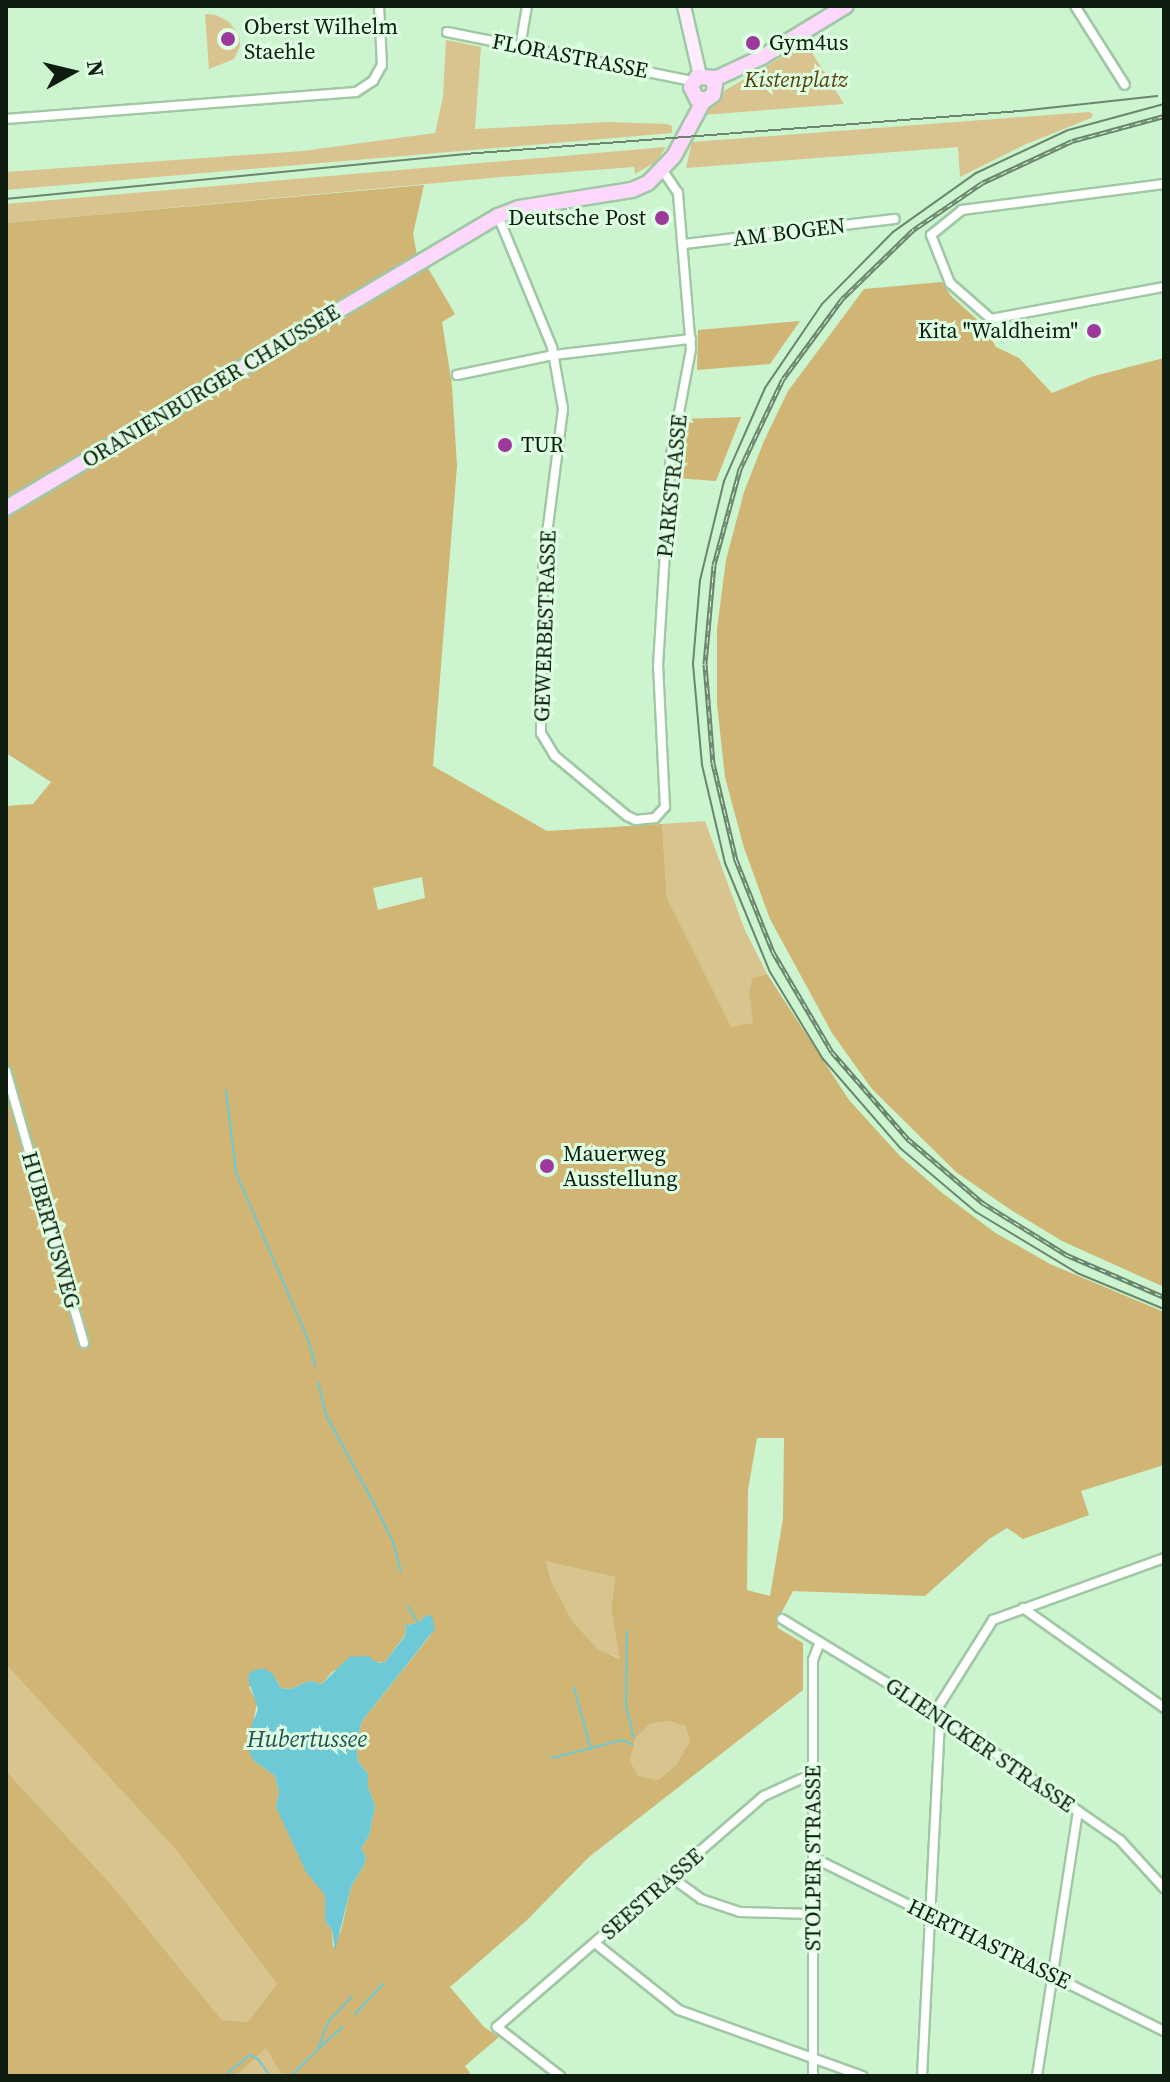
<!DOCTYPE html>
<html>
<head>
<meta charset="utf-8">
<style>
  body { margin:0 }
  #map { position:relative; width:1170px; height:2082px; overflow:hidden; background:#cbf4cf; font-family:"Source Serif 4",serif }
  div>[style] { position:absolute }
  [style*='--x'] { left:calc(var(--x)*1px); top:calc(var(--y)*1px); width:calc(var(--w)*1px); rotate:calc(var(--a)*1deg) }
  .green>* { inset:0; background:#d9c38f }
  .forest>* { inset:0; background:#d0b575 }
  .water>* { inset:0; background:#6ec9d6 }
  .stream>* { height:2px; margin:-1px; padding:0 1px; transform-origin:1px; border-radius:1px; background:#6ec9d6 }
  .roads { filter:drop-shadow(2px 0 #a1c8a5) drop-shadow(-2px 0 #a1c8a5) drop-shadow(0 2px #a1c8a5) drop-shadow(0 -2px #a1c8a5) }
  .street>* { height:8px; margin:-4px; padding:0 4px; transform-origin:4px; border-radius:4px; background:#fff }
  .secondary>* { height:12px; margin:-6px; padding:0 6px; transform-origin:6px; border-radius:6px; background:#feecfe }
  .primary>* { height:14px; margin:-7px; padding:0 7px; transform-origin:7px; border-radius:7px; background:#fdd8fc }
  .tram>* { height:2px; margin:-1px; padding:0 1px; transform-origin:1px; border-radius:1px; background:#6b866e }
  .rail>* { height:5px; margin-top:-2.5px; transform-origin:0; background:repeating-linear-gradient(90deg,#deffe1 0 6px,#6b866e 0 12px); box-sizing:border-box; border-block:2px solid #6b866e }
  .dots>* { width:22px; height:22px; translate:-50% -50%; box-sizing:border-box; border:4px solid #deffe1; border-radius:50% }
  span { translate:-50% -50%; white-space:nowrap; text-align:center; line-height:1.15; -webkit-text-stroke:6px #deffe1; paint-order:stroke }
  .poi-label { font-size:22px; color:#0e1d10 }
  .left { translate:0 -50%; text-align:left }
  .right { translate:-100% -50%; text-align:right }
  .street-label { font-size:22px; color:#0e1d10 }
  .park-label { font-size:22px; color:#54410d; font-style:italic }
  .water-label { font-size:24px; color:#275157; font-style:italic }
  .frame { position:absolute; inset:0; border:8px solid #0e1d10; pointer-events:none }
  .north { position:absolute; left:32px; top:32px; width:80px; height:80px; -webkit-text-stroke:6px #deffe1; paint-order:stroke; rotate:82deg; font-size:22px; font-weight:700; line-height:32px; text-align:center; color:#0e1d10 }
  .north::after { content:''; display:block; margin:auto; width:28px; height:36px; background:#0e1d10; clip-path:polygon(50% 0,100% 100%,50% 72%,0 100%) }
</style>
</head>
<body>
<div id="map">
  <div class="green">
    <i style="clip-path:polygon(205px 14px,216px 15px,229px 22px,239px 35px,240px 46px,234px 59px,209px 69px)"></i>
    <i style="clip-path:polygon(446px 40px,481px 47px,475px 129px,608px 122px,667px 124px,672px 126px,672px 133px,6px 190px,6px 172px,303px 151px,435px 133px,443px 97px)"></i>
    <i style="clip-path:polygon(806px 43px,844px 104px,702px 115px,705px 109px,719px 101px,724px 91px)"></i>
    <i style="clip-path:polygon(1089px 112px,1093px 114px,1091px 118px,1024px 145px,960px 177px,958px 147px,686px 168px,692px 142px)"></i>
    <i style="clip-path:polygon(666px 147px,656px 162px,635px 174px,634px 167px,501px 177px,6px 223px,6px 204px)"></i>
    <i style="clip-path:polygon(705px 821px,744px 928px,767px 974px,752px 980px,749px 992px,754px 1023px,731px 1028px,667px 898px,662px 824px)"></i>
    <i style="clip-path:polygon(546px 1560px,615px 1577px,611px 1609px,621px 1659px,598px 1649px,573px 1622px,551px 1581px)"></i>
    <i style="clip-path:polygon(6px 1663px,176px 1850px,277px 1984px,247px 2022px,222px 2020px,111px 1884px,6px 1771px)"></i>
    <i style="clip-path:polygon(668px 1721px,685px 1726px,690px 1741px,676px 1765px,658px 1780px,638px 1777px,630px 1761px,634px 1738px,650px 1724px)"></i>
    <i style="clip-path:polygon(266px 2047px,332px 2076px,236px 2076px)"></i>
  </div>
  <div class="forest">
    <i style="clip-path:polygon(evenodd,424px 185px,413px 234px,420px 271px,428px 268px,455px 314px,442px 322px,452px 385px,457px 466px,433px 766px,547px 831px,662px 824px,667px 898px,731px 1027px,753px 1023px,749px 992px,752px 979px,767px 974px,849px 1100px,900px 1156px,941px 1192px,994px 1232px,1050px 1264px,1164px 1312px,1164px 1465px,1081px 1491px,1089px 1515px,1023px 1539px,1007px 1528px,989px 1539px,925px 1596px,793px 1591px,777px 1621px,778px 1628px,803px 1643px,803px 1690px,589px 1857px,525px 1922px,450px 1987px,484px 2027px,499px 2037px,465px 2066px,472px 2076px,283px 2076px,266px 2048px,236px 2076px,6px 2076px,6px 1771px,111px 1884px,222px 2020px,247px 2022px,277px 1984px,176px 1850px,6px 1664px,6px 806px,33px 804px,51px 782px,6px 753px,6px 223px,424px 185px,422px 877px,425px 898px,378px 910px,373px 888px,422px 877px,424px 185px,757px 1438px,784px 1438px,783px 1519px,770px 1596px,747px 1590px,748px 1490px,757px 1438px,424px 185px,546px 1561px,615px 1577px,611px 1609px,620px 1659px,598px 1649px,573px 1622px,551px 1581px,546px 1561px,424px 185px,426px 1616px,432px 1616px,430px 1636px,362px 1721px,356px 1744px,358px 1761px,368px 1774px,368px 1787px,375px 1806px,369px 1836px,361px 1848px,366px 1857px,364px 1865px,351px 1887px,341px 1931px,333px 1948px,332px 1930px,325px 1921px,325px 1895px,276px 1807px,279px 1792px,275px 1776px,260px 1765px,254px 1718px,257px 1703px,249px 1687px,276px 1679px,281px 1688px,290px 1689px,310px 1681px,322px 1684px,332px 1672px,343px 1666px,385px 1662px,405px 1635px,406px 1625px,418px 1623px,426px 1616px,424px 185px,668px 1721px,685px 1726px,690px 1741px,676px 1765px,658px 1780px,638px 1776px,630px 1761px,635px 1738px,650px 1724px,668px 1721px)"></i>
    <i style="clip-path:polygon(942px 282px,951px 296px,984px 326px,996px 347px,1019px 358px,1052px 393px,1094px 376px,1164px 358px,1164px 1287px,1062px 1241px,1011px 1210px,956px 1172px,872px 1089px,832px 1033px,770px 919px,744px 848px,725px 777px,717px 704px,717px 629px,726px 560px,744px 492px,764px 441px,788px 391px,864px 289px)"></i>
    <i style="clip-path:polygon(800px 321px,770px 364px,697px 370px,698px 330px)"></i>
    <i style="clip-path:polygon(741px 417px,716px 481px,676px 478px,683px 419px)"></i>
  </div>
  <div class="water">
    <i style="clip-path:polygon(427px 1615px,432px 1616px,435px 1629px,362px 1721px,356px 1744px,358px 1761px,368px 1774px,368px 1787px,375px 1806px,369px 1836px,361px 1848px,366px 1857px,364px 1865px,351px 1887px,335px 1951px,332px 1930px,325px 1921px,325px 1895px,306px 1872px,276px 1807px,279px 1792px,275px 1776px,253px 1760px,249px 1751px,247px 1738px,258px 1709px,248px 1679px,250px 1672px,262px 1668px,272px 1673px,281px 1688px,290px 1689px,310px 1681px,322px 1684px,349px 1657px,368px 1656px,378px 1663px,385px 1662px,405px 1636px,406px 1625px,418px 1623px)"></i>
  </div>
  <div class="stream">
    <i style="--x:226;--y:1090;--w:84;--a:83.1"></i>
    <i style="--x:236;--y:1173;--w:181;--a:66.6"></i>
    <i style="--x:308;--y:1339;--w:28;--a:75"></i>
    <i style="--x:318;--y:1382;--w:36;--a:76"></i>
    <i style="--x:327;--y:1417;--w:107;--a:61.5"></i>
    <i style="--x:378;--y:1511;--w:34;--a:64"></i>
    <i style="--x:393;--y:1542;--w:30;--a:75"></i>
    <i style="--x:408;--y:1606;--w:20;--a:60"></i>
    <i style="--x:627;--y:1631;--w:75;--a:90.8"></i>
    <i style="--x:626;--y:1706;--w:33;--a:76"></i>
    <i style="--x:574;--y:1687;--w:65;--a:74.9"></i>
    <i style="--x:552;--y:1758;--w:72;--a:-14.4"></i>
    <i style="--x:622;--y:1740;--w:12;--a:24"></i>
    <i style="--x:355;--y:2014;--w:41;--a:-47"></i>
    <i style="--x:319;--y:2048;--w:31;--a:-42"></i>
    <i style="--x:224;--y:2076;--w:33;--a:-39"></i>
    <i style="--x:250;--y:2055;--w:9;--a:27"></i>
    <i style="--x:258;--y:2059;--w:21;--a:55"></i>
    <i style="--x:291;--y:2076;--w:38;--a:-45"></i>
    <i style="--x:318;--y:2049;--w:29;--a:-70"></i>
    <i style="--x:328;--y:2022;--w:35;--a:-47"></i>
  </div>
  <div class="roads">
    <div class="street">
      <i style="--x:1075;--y:6;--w:93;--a:57.7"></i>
      <i style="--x:447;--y:32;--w:250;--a:11.3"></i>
      <i style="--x:520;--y:47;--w:42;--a:-80.3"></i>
      <i style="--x:6;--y:119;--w:351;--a:-4.4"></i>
      <i style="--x:356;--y:92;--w:20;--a:-33"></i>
      <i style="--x:373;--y:81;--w:18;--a:-61"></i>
      <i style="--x:382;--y:65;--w:59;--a:-92.9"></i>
      <i style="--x:1164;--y:184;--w:204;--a:172.7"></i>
      <i style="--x:962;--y:210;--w:40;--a:141"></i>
      <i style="--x:931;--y:235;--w:52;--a:68.4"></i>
      <i style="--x:950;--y:283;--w:55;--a:41.3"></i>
      <i style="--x:991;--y:319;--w:176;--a:-10.5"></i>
      <i style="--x:498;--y:216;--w:142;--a:67.6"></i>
      <i style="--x:552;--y:347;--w:63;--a:79.9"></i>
      <i style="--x:563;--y:409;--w:157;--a:97.3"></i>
      <i style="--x:543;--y:565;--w:168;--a:90.7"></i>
      <i style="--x:541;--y:733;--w:27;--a:59"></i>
      <i style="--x:555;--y:756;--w:94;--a:39.8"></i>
      <i style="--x:627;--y:816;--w:10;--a:24"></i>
      <i style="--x:636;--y:820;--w:19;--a:-6"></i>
      <i style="--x:655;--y:818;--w:15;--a:-48"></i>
      <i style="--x:665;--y:807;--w:141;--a:-92.8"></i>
      <i style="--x:658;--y:666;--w:211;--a:-86.5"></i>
      <i style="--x:671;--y:455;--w:108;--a:-79.3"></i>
      <i style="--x:691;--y:349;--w:157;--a:-94.8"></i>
      <i style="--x:678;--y:193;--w:29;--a:-124"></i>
      <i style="--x:684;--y:244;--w:212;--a:-6.8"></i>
      <i style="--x:457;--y:375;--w:99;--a:-11.7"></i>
      <i style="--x:554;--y:355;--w:138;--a:-6.7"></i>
      <i style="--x:6;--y:1071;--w:283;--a:74"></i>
      <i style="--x:1023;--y:1608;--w:173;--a:35.3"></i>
      <i style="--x:782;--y:1619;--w:185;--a:31.3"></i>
      <i style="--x:940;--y:1715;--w:219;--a:34.8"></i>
      <i style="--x:1120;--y:1840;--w:65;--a:47.5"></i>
      <i style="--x:935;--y:1712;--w:109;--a:-57.8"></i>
      <i style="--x:993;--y:1620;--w:182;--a:-19.9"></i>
      <i style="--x:814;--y:1858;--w:390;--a:26.3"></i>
      <i style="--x:671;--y:1877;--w:37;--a:36"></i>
      <i style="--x:701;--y:1899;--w:41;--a:18.4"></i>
      <i style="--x:740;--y:1912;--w:73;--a:1.6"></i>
      <i style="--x:595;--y:1943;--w:107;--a:38.6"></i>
      <i style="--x:679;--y:2010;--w:195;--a:19.8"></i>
      <i style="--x:560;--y:2076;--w:80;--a:-142.1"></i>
      <i style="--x:497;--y:2027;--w:353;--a:-40.9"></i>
      <i style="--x:764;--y:1796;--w:55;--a:-24.7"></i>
      <i style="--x:813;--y:2076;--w:416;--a:-90"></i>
      <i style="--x:813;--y:1660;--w:19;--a:-69"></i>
      <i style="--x:922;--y:2076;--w:361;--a:-87.1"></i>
      <i style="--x:1037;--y:2076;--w:268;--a:-81.2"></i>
    </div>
    <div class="secondary">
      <i style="--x:684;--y:6;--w:72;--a:77.1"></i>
    </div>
    <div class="primary">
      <i style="--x:711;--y:78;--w:8;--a:60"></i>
      <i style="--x:715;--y:85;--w:10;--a:101"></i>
      <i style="--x:713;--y:95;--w:7;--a:146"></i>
      <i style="--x:707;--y:99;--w:10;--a:180"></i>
      <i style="--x:697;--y:99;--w:13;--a:-117"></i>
      <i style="--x:691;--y:87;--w:12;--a:-59"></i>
      <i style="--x:697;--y:77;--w:20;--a:3"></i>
      <i style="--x:717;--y:78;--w:50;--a:-25"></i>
      <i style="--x:762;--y:57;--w:98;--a:-31.3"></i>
      <i style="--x:6;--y:508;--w:572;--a:-30.69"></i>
      <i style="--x:498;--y:216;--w:22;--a:-21"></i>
      <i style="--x:519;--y:208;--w:114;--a:-9.1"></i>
      <i style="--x:632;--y:190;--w:17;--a:-24"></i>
      <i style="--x:648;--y:183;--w:37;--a:-46"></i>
      <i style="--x:674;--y:156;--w:64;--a:-61.8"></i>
    </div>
  </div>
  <div class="tram">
    <i style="--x:1164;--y:104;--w:99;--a:164.8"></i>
    <i style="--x:1068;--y:130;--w:102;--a:154.9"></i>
    <i style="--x:976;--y:173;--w:102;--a:144.6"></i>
    <i style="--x:893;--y:232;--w:101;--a:134.6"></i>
    <i style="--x:822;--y:304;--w:102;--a:124.2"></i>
    <i style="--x:765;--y:388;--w:102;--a:113.8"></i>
    <i style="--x:724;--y:481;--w:102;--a:103.6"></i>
    <i style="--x:700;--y:580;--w:84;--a:94.8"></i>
    <i style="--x:693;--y:664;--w:101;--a:84.9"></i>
    <i style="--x:702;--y:765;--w:101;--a:76.8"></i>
    <i style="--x:725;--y:863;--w:118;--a:67.6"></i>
    <i style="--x:770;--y:972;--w:102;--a:58.7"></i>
    <i style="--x:823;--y:1059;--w:118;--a:49.1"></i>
    <i style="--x:900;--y:1148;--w:99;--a:40.1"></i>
    <i style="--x:976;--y:1212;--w:118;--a:31.1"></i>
    <i style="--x:1077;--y:1273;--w:94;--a:22.5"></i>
    <i style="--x:6;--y:199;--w:461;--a:-5.6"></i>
    <i style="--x:465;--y:154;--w:557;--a:-4.43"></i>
    <i style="--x:1020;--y:111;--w:138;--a:-6.2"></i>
  </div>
  <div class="rail">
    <i style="--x:1164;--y:116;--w:95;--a:164.8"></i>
    <i style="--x:1072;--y:141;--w:99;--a:155"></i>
    <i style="--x:982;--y:183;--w:83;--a:145.7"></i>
    <i style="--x:913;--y:230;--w:99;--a:135.8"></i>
    <i style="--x:842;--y:299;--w:99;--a:126.4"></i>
    <i style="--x:783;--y:379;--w:100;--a:115.5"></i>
    <i style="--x:740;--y:469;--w:99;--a:105.2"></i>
    <i style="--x:714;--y:565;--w:99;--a:95.2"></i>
    <i style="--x:705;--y:664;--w:99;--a:85.4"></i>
    <i style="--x:713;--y:763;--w:100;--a:76.7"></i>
    <i style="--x:736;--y:860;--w:99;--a:68.1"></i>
    <i style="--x:773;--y:952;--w:116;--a:59.5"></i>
    <i style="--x:832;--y:1052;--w:116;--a:48.9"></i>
    <i style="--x:908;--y:1139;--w:99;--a:40.5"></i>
    <i style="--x:983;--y:1203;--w:99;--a:31.8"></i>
    <i style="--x:1067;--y:1255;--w:106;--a:23.4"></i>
  </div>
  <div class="dots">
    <i style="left:228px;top:39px;background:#9d389d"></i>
    <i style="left:753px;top:43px;background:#9d389d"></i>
    <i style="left:662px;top:218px;background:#9d389d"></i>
    <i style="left:1094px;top:331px;background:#9d389d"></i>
    <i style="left:505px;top:445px;background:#9d389d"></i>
    <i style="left:547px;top:1166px;background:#9d389d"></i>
  </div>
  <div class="poi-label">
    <span class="left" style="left:244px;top:39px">Oberst Wilhelm<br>Staehle</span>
    <span class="left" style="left:769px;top:43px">Gym4us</span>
    <span class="right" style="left:646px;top:218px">Deutsche Post</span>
    <span class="right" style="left:1078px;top:331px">Kita "Waldheim"</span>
    <span class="left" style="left:521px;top:445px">TUR</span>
    <span class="left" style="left:563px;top:1166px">Mauerweg<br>Ausstellung</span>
  </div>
  <div class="street-label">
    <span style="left:570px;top:56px;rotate:11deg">FLORASTRASSE</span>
    <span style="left:789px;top:232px;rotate:-7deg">AM BOGEN</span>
    <span style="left:211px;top:386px;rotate:-31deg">ORANIENBURGER CHAUSSEE</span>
    <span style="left:672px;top:486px;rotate:-84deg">PARKSTRASSE</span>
    <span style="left:545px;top:626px;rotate:-88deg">GEWERBESTRASSE</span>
    <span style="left:51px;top:1230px;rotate:74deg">HUBERTUSWEG</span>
    <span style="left:980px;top:1745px;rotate:34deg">GLIENICKER STRASSE</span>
    <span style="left:813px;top:1858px;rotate:-90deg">STOLPER STRASSE</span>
    <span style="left:652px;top:1894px;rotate:-41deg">SEESTRASSE</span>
    <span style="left:989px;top:1944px;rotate:26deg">HERTHASTRASSE</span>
  </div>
  <div class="park-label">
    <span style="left:796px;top:80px">Kistenplatz</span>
  </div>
  <div class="water-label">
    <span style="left:307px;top:1739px">Hubertussee</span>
  </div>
  <div class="frame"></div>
  <div class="north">N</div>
</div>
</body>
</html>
